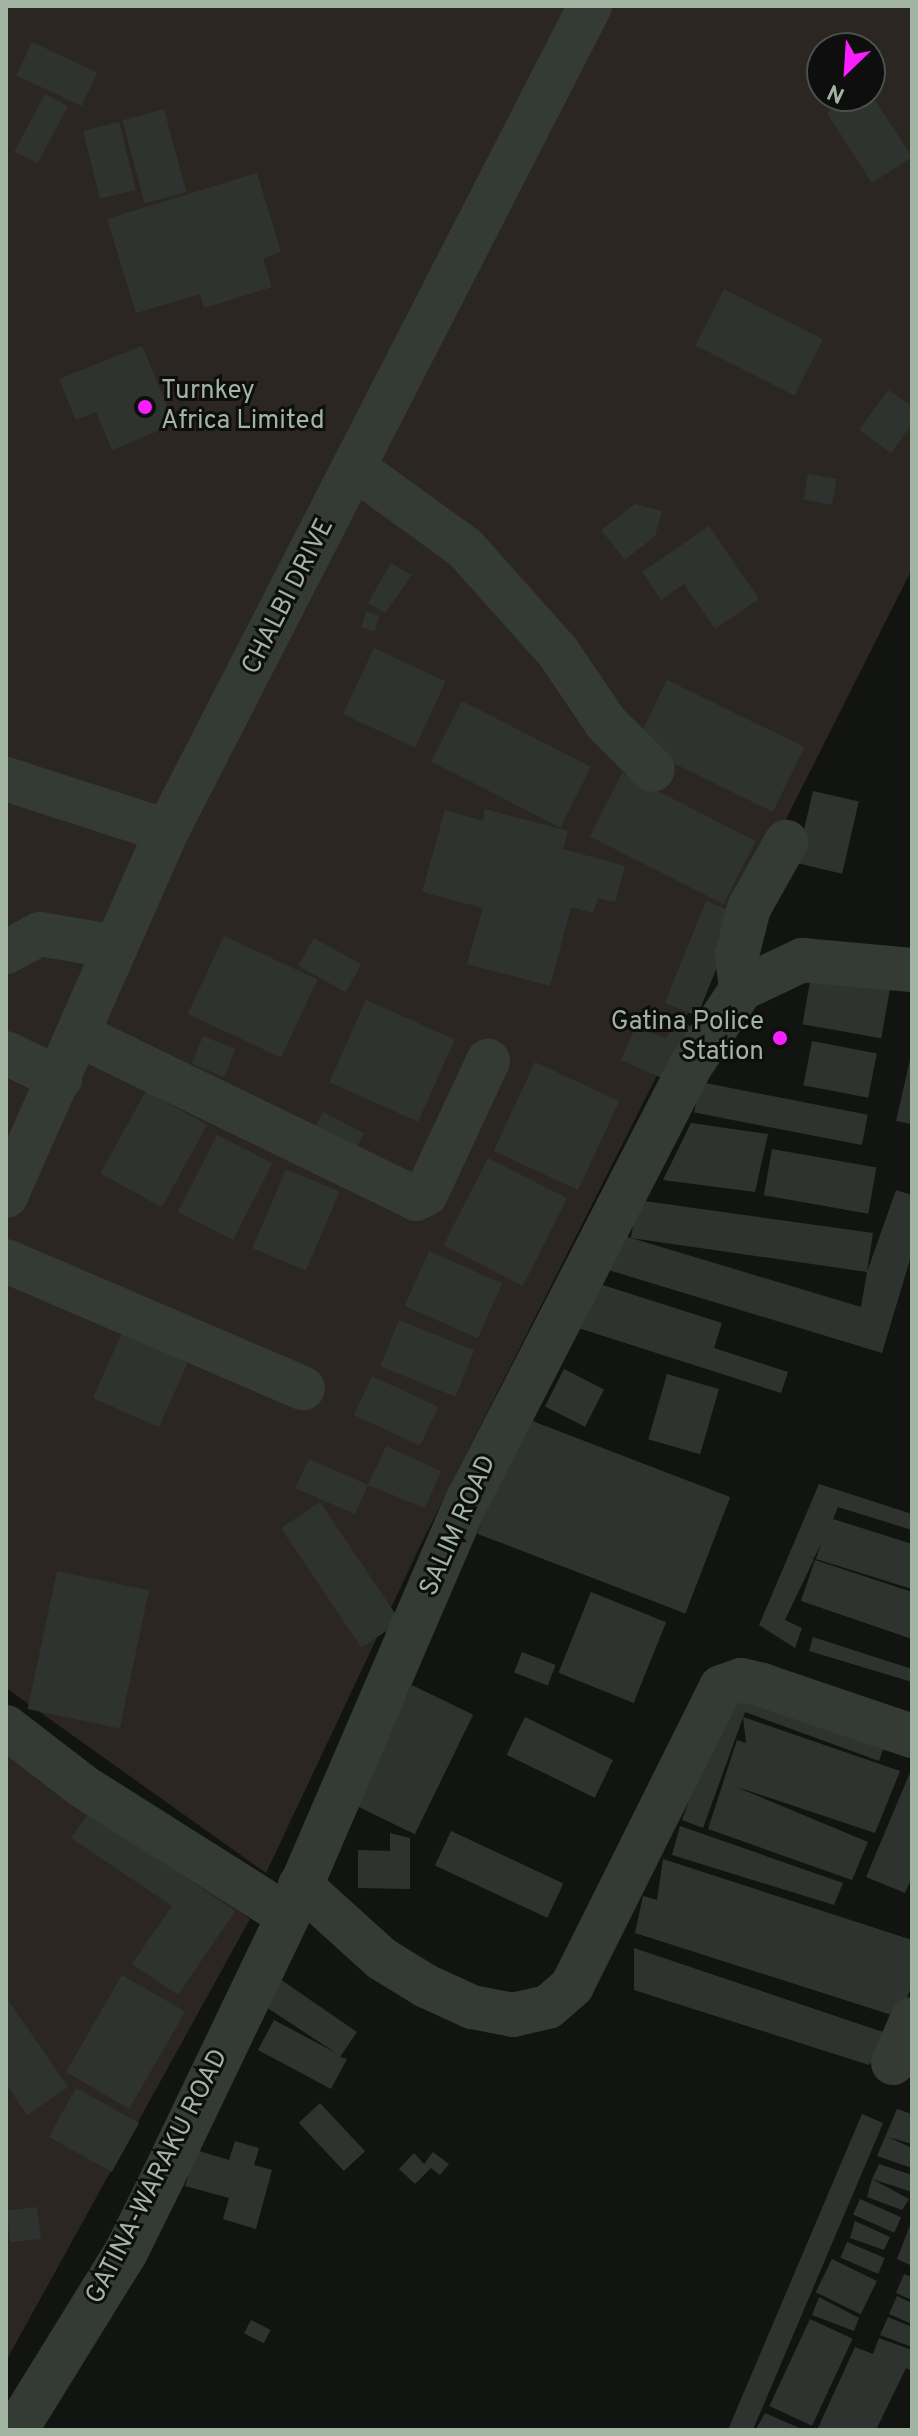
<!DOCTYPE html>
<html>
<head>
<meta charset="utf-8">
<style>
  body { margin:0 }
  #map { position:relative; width:918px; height:2436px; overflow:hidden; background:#121412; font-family:Overpass,sans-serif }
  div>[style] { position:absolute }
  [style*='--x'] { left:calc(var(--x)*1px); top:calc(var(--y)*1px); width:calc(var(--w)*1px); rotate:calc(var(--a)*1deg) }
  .green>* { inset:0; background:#2c2622 }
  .building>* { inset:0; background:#2f3330; transform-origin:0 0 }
  .minor>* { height:44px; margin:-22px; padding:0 22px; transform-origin:22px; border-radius:22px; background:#343b35 }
  .dots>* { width:22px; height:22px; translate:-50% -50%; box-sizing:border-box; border:4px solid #0d0e0d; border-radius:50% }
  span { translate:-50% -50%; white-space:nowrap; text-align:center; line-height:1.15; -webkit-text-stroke:6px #0d0e0d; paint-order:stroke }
  .poi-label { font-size:26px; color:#a2b5a2 }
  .left { translate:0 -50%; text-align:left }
  .right { translate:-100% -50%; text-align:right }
  .street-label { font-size:26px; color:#a2b5a2 }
  .frame { position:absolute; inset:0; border:8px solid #a2b5a2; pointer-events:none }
  .north { position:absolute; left:806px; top:32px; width:80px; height:80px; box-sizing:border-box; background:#0d0e0d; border:2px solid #495149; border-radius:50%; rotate:205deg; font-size:22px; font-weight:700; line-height:32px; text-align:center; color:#a2b5a2 }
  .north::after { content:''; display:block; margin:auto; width:28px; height:36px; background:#f81eff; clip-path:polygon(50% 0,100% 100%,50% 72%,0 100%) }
</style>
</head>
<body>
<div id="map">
  <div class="green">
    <i style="clip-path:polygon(evenodd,6px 6px,912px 6px,912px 569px,421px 1544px,266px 1873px,6px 1688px,6px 6px,822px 48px,870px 48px,870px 96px,822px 96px,822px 48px)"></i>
    <i style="clip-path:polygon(6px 1745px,250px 1919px,6px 2361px)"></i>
  </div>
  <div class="building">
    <i style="left:32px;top:42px;width:72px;height:37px;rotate:25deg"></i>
    <i style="left:45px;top:94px;width:26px;height:65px;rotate:28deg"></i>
    <i style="clip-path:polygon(854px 96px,872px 96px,912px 157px,872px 183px,827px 113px)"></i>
    <i style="left:164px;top:109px;width:86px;height:43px;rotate:75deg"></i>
    <i style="left:119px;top:122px;width:70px;height:37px;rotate:76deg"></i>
    <i style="clip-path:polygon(257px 173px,281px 252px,263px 258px,272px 287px,204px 308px,200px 294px,136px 313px,107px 219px)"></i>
    <i style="left:724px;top:289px;width:111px;height:63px;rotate:27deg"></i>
    <i style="clip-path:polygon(142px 346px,175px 424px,112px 450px,96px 412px,76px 420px,59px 379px)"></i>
    <i style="clip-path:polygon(888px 390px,912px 406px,912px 424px,891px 453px,859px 430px)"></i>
    <i style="left:808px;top:474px;width:29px;height:26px;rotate:10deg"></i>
    <i style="clip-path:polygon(635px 504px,662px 511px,655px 536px,625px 560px,601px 530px)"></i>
    <i style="clip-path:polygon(709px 526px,759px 599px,715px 629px,684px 584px,661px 600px,642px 572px)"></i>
    <i style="clip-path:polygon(391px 563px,412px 575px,385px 613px,368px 603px)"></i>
    <i style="left:366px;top:612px;width:14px;height:16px;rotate:17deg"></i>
    <i style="left:374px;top:648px;width:79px;height:73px;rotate:25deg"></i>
    <i style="left:667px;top:680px;width:153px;height:72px;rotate:26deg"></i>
    <i style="left:462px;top:701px;width:145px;height:68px;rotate:27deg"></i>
    <i style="left:622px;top:773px;width:150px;height:71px;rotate:27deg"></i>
    <i style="left:813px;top:791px;width:47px;height:74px;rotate:13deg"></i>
    <i style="clip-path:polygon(485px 809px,568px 831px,563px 849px,625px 866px,615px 902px,598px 898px,593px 913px,571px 907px,550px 986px,467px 964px,483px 908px,422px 892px,445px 810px,483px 821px)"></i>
    <i style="left:706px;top:901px;width:35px;height:110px;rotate:22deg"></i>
    <i style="left:224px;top:936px;width:103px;height:86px;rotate:25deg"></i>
    <i style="left:314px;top:938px;width:54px;height:32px;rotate:29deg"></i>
    <i style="left:811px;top:976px;width:80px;height:49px;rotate:10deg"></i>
    <i style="left:366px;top:1000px;width:97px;height:90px;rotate:24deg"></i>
    <i style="clip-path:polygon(675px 1018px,690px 1026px,666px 1080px,621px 1060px,636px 1026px,666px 1039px)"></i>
    <i style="left:203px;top:1036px;width:35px;height:30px;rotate:22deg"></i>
    <i style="left:812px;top:1041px;width:66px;height:45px;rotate:11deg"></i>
    <i style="clip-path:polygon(912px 1051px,912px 1124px,896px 1121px)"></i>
    <i style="left:535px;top:1062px;width:93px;height:98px;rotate:25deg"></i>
    <i style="left:700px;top:1082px;width:171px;height:31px;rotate:11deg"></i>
    <i style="left:146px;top:1091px;width:70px;height:94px;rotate:29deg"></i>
    <i style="left:323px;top:1112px;width:46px;height:28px;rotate:27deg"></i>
    <i style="clip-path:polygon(691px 1123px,768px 1134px,755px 1192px,663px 1180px)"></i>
    <i style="left:217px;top:1135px;width:62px;height:86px;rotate:27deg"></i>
    <i style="left:772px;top:1149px;width:106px;height:47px;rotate:10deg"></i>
    <i style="left:488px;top:1158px;width:89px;height:98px;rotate:27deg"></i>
    <i style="left:286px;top:1169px;width:58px;height:86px;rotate:23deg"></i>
    <i style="clip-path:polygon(896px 1190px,912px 1195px,912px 1253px,882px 1353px,605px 1269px,616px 1233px,631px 1238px,861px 1307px,867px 1272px,631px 1238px,637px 1200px,873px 1233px,867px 1272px)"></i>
    <i style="left:429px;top:1251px;width:80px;height:60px;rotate:24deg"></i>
    <i style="clip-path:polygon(584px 1279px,722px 1323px,714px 1348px,788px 1372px,781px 1393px,569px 1325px)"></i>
    <i style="left:399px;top:1320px;width:81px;height:50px;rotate:22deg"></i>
    <i style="left:126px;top:1324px;width:72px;height:81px;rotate:24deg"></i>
    <i style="left:564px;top:1369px;width:45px;height:42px;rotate:27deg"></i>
    <i style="left:667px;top:1374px;width:54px;height:68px;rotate:16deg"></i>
    <i style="left:372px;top:1376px;width:73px;height:43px;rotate:25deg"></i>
    <i style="left:522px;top:1417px;width:223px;height:125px;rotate:21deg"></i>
    <i style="clip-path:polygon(386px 1446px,441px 1471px,425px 1508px,368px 1485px,355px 1514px,295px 1488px,309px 1459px,368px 1485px)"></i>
    <i style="clip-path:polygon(819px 1484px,912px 1514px,912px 1530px,838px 1507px,833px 1519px,912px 1544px,912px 1589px,816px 1559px,821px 1544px,814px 1558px,809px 1556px,814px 1559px,785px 1620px,802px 1628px,795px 1648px,759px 1625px)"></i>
    <i style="left:320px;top:1502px;width:144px;height:47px;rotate:56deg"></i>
    <i style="clip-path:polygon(815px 1560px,912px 1592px,912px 1639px,801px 1601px)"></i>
    <i style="left:57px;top:1571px;width:94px;height:141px;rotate:12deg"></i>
    <i style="left:591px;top:1592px;width:81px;height:87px;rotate:22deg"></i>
    <i style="clip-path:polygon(813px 1637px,912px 1669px,912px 1682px,809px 1651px)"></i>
    <i style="left:522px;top:1652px;width:36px;height:22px;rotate:21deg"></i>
    <i style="left:412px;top:1685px;width:68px;height:133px;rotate:26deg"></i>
    <i style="clip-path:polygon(730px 1688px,885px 1744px,879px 1761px,745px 1712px,703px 1828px,682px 1820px)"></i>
    <i style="left:525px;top:1717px;width:98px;height:42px;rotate:26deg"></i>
    <i style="clip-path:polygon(743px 1717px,900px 1771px,875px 1833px,734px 1786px,868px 1842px,852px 1880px,708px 1829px,737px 1740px,746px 1743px)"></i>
    <i style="clip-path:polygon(912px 1768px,912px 1877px,905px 1893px,866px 1877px)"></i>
    <i style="clip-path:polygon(89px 1812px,235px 1911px,178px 1995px,132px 1964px,172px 1906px,71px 1838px)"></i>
    <i style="clip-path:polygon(680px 1826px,843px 1883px,834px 1905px,672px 1855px)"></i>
    <i style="left:451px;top:1831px;width:124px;height:38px;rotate:25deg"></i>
    <i style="clip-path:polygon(390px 1833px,410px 1838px,410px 1889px,358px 1888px,358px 1850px,390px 1851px)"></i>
    <i style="clip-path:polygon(663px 1859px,912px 1940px,912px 1986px,898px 2017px,635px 1933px,643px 1896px,657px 1900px)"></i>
    <i style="clip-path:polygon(634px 1948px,889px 2034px,869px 2065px,634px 1990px)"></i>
    <i style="left:122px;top:1975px;width:73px;height:112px;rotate:30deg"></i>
    <i style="clip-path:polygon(277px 1977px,357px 2032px,340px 2057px,347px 2059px,331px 2089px,258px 2050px,274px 2020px,336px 2053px,260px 2003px)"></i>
    <i style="clip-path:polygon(6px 1997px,68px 2087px,27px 2115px,6px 2084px)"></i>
    <i style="left:76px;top:2088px;width:72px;height:56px;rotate:29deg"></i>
    <i style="left:320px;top:2103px;width:66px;height:29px;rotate:47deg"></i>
    <i style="clip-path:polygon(897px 2109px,912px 2114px,912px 2144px,888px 2137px,912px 2148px,912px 2168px,877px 2156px)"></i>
    <i style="left:862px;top:2114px;width:23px;height:344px;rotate:23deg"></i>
    <i style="clip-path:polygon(235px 2141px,259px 2148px,254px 2165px,272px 2170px,256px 2229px,223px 2219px,229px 2198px,185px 2186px,196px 2150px,229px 2160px)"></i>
    <i style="clip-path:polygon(433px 2152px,449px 2164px,440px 2175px,431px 2168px,415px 2184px,399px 2169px,414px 2153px,424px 2164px)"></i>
    <i style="clip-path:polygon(879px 2164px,912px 2175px,912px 2192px,872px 2179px)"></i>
    <i style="clip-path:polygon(872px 2179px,909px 2199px,902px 2210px,867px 2197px)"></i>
    <i style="left:860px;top:2199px;width:45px;height:17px;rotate:24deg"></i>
    <i style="left:37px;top:2207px;width:32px;height:31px;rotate:83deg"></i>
    <i style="clip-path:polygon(912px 2220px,912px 2266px,897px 2259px)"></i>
    <i style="clip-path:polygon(855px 2221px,890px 2237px,884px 2250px,850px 2238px)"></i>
    <i style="left:847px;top:2242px;width:41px;height:17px;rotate:23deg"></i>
    <i style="left:832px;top:2259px;width:50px;height:37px;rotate:26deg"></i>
    <i style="clip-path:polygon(904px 2274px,912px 2277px,912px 2300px,896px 2293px)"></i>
    <i style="clip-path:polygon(897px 2296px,912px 2303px,912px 2324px,889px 2314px)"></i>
    <i style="clip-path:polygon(819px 2297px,859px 2318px,854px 2331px,812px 2315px)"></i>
    <i style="clip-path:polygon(888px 2317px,912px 2327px,912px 2347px,880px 2335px)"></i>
    <i style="left:810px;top:2319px;width:47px;height:96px;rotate:25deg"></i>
    <i style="left:251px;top:2320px;width:22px;height:15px;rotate:27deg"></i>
    <i style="clip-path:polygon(879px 2338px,912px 2350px,912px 2371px,906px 2368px,876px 2430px,817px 2430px,855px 2347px,873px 2354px)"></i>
    <i style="clip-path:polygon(765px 2413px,804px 2430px,756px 2429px)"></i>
  </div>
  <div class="minor">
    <i style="--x:356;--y:469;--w:135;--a:35.9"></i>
    <i style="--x:465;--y:548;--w:140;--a:48.2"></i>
    <i style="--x:558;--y:652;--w:86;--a:55.9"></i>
    <i style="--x:606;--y:723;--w:66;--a:45"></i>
    <i style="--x:6;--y:779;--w:169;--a:17.9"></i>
    <i style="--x:6;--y:952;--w:38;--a:-28"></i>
    <i style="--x:40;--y:934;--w:77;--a:9.7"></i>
    <i style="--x:741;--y:989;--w:68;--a:-25.4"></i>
    <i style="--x:802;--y:960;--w:110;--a:5.2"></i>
    <i style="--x:79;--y:1035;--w:375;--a:25.9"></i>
    <i style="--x:416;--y:1199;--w:11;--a:-27"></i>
    <i style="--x:426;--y:1194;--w:147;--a:-65"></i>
    <i style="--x:6;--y:1053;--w:60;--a:25.7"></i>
    <i style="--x:6;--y:1196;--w:399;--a:-66.2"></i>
    <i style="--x:167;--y:831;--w:927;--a:-62.85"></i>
    <i style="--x:6;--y:1261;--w:323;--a:23.2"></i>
    <i style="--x:6;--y:1727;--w:98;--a:37.6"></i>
    <i style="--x:84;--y:1787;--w:241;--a:32.3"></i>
    <i style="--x:300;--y:1885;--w:110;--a:42.1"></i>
    <i style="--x:382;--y:1959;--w:52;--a:31.5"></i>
    <i style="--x:426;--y:1986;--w:51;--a:24.5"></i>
    <i style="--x:472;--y:2007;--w:42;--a:11"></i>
    <i style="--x:513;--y:2015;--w:36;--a:-13"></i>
    <i style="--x:548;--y:2007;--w:32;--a:-41"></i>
    <i style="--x:572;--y:1986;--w:334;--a:-63.5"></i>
    <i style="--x:721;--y:1687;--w:21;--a:-19"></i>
    <i style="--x:741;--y:1680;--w:22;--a:13"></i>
    <i style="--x:762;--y:1685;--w:158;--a:18.8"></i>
    <i style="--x:893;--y:2063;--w:48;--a:-66.6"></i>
    <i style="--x:16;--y:2430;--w:209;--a:-58.3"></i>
    <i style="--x:126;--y:2252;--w:84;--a:-63.7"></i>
    <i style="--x:163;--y:2177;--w:289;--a:-64.4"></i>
    <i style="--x:288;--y:1916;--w:454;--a:-66.7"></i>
    <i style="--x:468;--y:1499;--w:489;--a:-62.8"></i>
    <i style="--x:692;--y:1064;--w:90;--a:-56.8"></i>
    <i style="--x:741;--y:989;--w:34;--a:-97"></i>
    <i style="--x:737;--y:955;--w:49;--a:-75.7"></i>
    <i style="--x:749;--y:908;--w:76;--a:-60.7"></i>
  </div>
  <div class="dots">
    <i style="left:145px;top:407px;background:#f81eff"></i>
    <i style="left:780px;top:1038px;background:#f81eff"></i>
  </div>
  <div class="poi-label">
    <span class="left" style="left:161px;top:407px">Turnkey<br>Africa Limited</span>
    <span class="right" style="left:764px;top:1038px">Gatina Police<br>Station</span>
  </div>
  <div class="street-label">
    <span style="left:289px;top:597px;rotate:-63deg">CHALBI DRIVE</span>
    <span style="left:459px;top:1526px;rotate:-66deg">SALIM ROAD</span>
    <span style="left:158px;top:2177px;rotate:-63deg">GATINA-WARAKU ROAD</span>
  </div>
  <div class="frame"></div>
  <div class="north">N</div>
</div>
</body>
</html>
